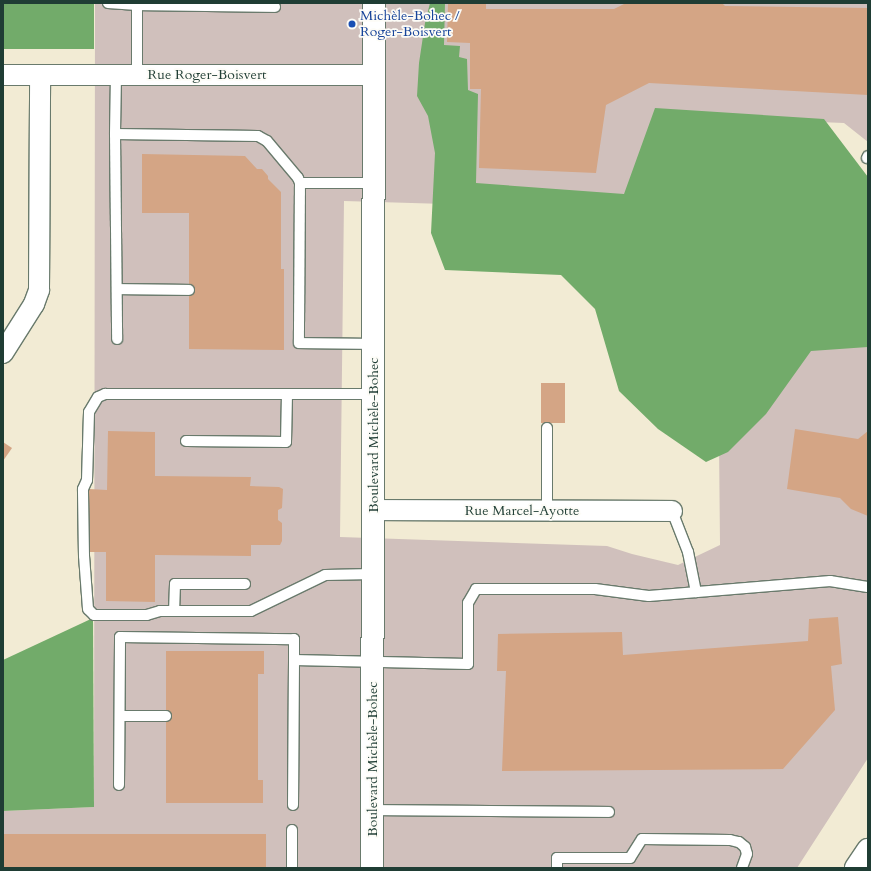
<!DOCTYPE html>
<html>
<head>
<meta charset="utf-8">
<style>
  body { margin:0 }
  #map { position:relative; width:871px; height:871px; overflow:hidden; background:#f2ebd4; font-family:Cardo,serif }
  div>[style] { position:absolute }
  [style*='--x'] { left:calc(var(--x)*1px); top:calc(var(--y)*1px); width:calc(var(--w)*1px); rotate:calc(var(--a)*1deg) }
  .industrial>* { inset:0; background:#d0c0bc }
  .forest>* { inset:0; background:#72ab6a; transform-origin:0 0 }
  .building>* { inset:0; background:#d4a585; transform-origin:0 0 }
  .roads { filter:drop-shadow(1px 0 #697a6c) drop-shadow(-1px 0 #697a6c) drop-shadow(0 1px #697a6c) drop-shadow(0 -1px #697a6c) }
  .service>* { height:10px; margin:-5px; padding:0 5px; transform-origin:5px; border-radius:5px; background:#fff }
  .minor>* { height:20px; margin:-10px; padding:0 10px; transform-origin:10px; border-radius:10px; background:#fff }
  .tertiary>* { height:22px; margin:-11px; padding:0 11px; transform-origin:11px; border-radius:11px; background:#fff }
  .motorway>* { height:22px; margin:-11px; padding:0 11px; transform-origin:11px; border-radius:11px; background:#fff }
  .dots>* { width:11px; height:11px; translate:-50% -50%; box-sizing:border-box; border:2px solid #fdfcf7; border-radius:50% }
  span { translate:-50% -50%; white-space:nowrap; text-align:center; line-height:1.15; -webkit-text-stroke:3.5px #fdfcf7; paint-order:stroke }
  .transit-label { font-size:14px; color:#164399 }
  .left { translate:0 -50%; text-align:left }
  .street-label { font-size:14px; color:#1f3d34 }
  .frame { position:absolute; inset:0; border:4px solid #1f3d34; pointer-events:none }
</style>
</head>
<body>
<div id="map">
  <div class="industrial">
    <i style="clip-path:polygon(95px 3px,868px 3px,868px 142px,844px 123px,668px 116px,619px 211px,479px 205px,344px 201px,340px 537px,607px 546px,632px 554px,678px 565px,720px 545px,719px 442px,810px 341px,868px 337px,868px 758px,797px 868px,3px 868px,3px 811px,94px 807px)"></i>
  </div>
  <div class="forest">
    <i style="left:3px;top:3px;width:91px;height:46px"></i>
    <i style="clip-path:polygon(430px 3px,445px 3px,444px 45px,460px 46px,459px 57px,467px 59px,468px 90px,478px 94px,476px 183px,624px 194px,655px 108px,824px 119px,868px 177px,868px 347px,811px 351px,766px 414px,728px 452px,706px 462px,658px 429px,619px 391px,595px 309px,561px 275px,445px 270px,431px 233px,435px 153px,428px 116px,417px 96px,419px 63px,425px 23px)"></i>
    <i style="clip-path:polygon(93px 618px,94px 807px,3px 811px,3px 660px)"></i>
  </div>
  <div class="building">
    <i style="clip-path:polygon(486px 3px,486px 9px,614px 9px,626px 3px,722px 3px,725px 6px,868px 8px,868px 95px,649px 83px,606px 105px,596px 173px,479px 168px,481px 89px,470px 89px,470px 43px,447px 42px,448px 4px)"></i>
    <i style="clip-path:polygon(142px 154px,245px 156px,257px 169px,262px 169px,268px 176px,268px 179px,281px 192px,281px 269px,284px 269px,284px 350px,189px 349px,189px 213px,142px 213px)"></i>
    <i style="left:541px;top:383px;width:24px;height:40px"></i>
    <i style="clip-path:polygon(795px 429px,858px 439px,868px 431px,868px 516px,851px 509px,840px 498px,787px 489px)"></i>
    <i style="clip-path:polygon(108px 431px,155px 432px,155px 476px,251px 477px,250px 486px,279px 487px,283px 489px,282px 508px,278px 510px,278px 520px,282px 523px,282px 541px,280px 545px,251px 545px,251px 556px,155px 555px,155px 602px,106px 601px,106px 552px,88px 552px,89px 489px,107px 490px)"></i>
    <i style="clip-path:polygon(3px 442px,12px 448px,3px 461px)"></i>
    <i style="clip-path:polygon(838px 617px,842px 664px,831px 666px,835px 710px,783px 769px,502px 771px,506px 671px,497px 671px,498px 634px,622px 632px,623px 655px,808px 641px,809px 619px)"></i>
    <i style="clip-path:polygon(166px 651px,264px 651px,264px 674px,258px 674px,258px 780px,263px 780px,263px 803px,166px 803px)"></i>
    <i style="left:3px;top:834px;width:263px;height:34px"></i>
  </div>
  <div class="roads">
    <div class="service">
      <i style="--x:108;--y:3;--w:29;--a:4"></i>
      <i style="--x:116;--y:75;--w:59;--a:91"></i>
      <i style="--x:115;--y:134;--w:143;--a:0.8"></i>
      <i style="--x:258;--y:136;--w:10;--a:29"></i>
      <i style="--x:267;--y:141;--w:48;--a:50"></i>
      <i style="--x:298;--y:178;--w:5;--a:68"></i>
      <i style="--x:300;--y:183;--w:160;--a:90.4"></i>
      <i style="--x:299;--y:343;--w:75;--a:0.8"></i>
      <i style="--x:137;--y:75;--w:70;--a:-90"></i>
      <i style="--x:137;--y:5;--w:138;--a:0.8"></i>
      <i style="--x:115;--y:134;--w:205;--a:89.4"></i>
      <i style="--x:867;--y:158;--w:2;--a:-63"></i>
      <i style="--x:300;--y:183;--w:74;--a:0"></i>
      <i style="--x:117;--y:289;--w:72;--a:0.8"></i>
      <i style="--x:186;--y:441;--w:100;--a:0.6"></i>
      <i style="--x:286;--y:442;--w:48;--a:-88.8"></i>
      <i style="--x:547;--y:511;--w:83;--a:-90"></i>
      <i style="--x:672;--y:511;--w:44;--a:68.7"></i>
      <i style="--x:688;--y:552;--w:41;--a:78.7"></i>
      <i style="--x:245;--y:584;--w:70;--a:180"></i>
      <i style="--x:175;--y:584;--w:27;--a:92"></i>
      <i style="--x:174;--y:611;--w:77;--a:0"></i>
      <i style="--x:251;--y:611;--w:82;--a:-25.9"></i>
      <i style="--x:325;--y:575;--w:48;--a:-1.2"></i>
      <i style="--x:174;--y:611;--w:14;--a:180"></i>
      <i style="--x:160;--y:611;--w:14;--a:163"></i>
      <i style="--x:147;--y:615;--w:53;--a:180"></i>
      <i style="--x:94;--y:615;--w:8;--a:-135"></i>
      <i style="--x:88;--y:609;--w:53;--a:-94.3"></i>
      <i style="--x:84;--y:556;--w:67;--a:-90.9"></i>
      <i style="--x:83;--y:489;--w:10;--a:-66"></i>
      <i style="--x:87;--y:480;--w:68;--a:-88.3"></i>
      <i style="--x:89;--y:412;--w:17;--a:-59"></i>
      <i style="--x:98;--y:397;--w:8;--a:-23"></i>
      <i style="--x:105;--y:394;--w:269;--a:0"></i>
      <i style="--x:120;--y:716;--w:46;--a:0"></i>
      <i style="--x:119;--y:785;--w:148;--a:-89.6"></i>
      <i style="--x:120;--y:637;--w:174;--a:0.7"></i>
      <i style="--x:294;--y:639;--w:21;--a:90"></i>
      <i style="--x:293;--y:805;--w:145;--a:-89.6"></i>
      <i style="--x:294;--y:660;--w:174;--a:1.3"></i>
      <i style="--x:468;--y:664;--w:61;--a:-90"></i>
      <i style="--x:468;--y:603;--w:16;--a:-60"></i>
      <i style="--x:476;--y:589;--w:119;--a:0"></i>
      <i style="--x:595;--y:589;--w:54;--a:7.4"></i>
      <i style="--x:649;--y:596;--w:182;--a:-4.7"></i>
      <i style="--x:830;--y:581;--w:38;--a:9"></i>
      <i style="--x:372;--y:810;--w:237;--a:0.5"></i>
      <i style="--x:292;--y:868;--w:38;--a:-90"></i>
      <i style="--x:557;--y:868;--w:10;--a:-90"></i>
      <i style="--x:557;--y:858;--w:73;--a:0"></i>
      <i style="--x:630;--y:858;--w:22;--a:-58"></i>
      <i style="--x:642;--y:839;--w:88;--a:0.7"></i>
      <i style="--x:730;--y:840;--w:9;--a:13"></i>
      <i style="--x:739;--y:842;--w:8;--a:40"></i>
      <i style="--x:745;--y:847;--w:7;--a:74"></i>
      <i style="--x:747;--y:854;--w:15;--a:110"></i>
    </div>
    <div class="minor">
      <i style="--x:3;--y:75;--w:371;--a:0"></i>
      <i style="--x:3;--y:353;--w:58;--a:-57.7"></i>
      <i style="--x:34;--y:304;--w:15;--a:-70"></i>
      <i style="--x:39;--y:290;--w:215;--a:-89.7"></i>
      <i style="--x:373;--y:510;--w:299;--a:0.2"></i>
    </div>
    <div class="tertiary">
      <i style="--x:372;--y:868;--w:865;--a:-89.87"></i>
    </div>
    <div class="motorway">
      <i style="--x:856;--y:868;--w:22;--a:-56"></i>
    </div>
  </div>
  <div class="dots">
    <i style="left:352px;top:24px;background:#1a4fb4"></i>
  </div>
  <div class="transit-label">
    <span class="left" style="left:360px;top:24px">Michèle-Bohec /<br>Roger-Boisvert</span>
  </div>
  <div class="street-label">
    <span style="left:207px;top:75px">Rue Roger-Boisvert</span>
    <span style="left:374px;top:435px;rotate:-90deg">Boulevard Michèle-Bohec</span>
    <span style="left:522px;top:511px">Rue Marcel-Ayotte</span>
    <span style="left:373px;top:759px;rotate:-90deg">Boulevard Michèle-Bohec</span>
  </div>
  <div class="frame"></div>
</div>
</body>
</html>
